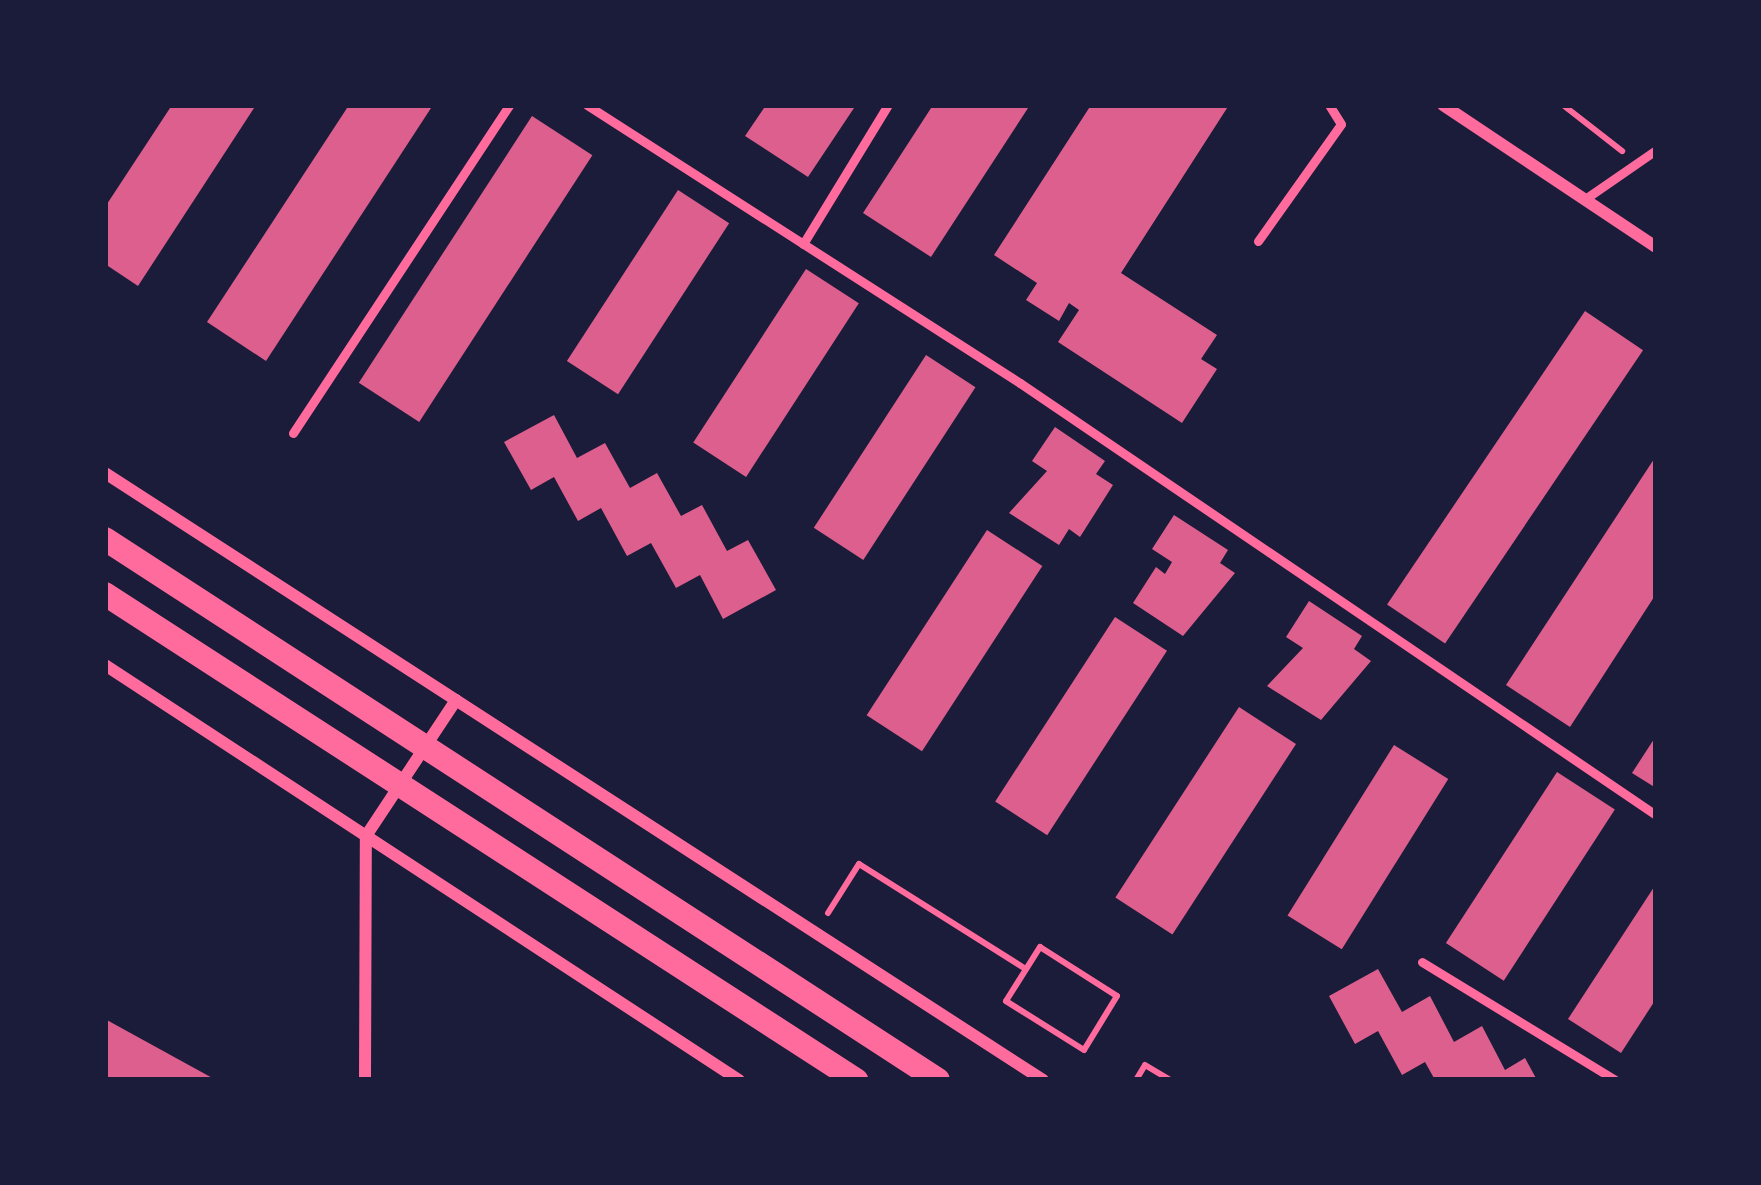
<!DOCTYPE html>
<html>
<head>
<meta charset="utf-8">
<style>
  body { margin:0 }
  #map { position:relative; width:1761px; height:1185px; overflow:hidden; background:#1b1b3a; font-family:"Asap Condensed",sans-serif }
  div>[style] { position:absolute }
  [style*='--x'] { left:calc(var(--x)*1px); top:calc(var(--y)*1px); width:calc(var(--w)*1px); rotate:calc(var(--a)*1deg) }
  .building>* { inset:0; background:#dd5f8e; transform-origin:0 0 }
  .path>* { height:6px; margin:-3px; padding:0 3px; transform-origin:3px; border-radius:3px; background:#ff6b9d }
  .service>* { height:9px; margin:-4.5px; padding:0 4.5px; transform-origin:4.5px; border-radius:4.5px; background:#ff6b9d }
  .minor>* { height:12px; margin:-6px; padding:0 6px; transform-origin:6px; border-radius:6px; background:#ff6b9d }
  .secondary>* { height:24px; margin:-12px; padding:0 12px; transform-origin:12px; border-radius:12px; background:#ff6b9d }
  span { translate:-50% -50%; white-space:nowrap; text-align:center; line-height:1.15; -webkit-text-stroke:10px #1b1b3a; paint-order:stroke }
  .frame { position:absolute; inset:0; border:108px solid #1b1b3a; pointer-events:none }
</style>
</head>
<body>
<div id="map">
  <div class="building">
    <i style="clip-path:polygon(172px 105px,256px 105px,138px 286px,105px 264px,105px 207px)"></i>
    <i style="clip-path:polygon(349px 105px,433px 105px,266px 361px,207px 322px)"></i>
    <i style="clip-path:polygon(766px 105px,856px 105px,808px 177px,745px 136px)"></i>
    <i style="clip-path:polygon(933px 105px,1030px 105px,931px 257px,863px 213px)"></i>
    <i style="clip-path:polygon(1091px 105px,1229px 105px,1121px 273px,1217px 335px,1201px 359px,1217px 369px,1182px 423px,1058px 342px,1079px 310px,1069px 303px,1059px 321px,1026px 300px,1037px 283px,994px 255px)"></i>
    <i style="left:532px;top:116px;width:72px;height:318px;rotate:33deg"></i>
    <i style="left:678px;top:190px;width:61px;height:204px;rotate:33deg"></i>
    <i style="left:806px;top:269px;width:63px;height:207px;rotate:33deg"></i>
    <i style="left:1585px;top:311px;width:70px;height:354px;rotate:34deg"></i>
    <i style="left:926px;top:355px;width:59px;height:206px;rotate:33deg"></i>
    <i style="clip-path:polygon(554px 415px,577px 458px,605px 443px,630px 488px,657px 473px,681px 516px,702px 505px,727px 551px,748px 540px,776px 590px,723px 619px,700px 575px,676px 588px,651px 543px,627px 556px,601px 508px,578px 521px,554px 477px,531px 490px,504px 442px)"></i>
    <i style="clip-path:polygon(1055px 427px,1105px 461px,1096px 474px,1113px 485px,1080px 537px,1069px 529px,1059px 545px,1009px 513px,1047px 471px,1032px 461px)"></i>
    <i style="clip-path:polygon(1656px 456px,1656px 594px,1570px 727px,1506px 685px)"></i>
    <i style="clip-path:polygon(1174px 515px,1228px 550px,1220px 563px,1235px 573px,1183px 636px,1133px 603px,1156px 567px,1165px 574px,1172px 562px,1152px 549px)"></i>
    <i style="left:987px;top:530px;width:66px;height:221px;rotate:33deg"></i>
    <i style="clip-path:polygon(1309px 601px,1362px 636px,1354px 649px,1371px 661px,1321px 720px,1267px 686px,1303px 648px,1286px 637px)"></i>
    <i style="left:1115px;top:617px;width:62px;height:220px;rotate:33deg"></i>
    <i style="left:1239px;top:707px;width:68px;height:227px;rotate:33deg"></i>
    <i style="clip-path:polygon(1656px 736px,1656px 788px,1632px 773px)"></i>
    <i style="left:1394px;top:745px;width:64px;height:201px;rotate:32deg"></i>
    <i style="left:1557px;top:772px;width:69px;height:204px;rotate:33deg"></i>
    <i style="clip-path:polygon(1656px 884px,1656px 999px,1621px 1053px,1568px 1019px)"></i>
    <i style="clip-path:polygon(1378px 969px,1402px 1012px,1430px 996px,1454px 1042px,1482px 1026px,1505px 1070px,1525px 1058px,1537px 1080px,1435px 1080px,1425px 1062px,1402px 1075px,1378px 1031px,1355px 1044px,1329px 996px)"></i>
    <i style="clip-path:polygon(105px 1019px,216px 1080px,105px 1080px)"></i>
  </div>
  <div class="path">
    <i style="--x:1563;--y:105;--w:75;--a:37.9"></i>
    <i style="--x:828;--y:913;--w:58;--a:-57.7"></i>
    <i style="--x:859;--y:864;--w:197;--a:32.2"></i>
    <i style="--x:1040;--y:947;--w:91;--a:32.5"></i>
    <i style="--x:1117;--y:996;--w:63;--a:121.4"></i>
    <i style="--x:1084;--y:1050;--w:92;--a:-147.9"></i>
    <i style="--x:1006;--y:1001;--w:64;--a:-57.8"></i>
    <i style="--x:1136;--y:1080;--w:17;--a:-59"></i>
    <i style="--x:1145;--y:1065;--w:29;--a:31"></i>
  </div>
  <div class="service">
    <i style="--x:587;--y:105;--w:515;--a:32.7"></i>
    <i style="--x:1020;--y:383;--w:769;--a:34.19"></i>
    <i style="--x:1585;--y:199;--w:86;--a:-34.6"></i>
    <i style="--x:1258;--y:241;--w:143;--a:-54.6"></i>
    <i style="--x:1341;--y:124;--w:22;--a:-122"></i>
    <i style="--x:803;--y:244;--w:163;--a:-58.6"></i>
    <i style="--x:293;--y:433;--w:393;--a:-56.6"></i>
    <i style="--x:1422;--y:962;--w:226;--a:31.4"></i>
  </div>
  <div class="minor">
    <i style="--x:1443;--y:105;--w:256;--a:33.7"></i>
    <i style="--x:105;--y:473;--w:1117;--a:32.91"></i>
    <i style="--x:105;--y:665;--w:758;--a:33.21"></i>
    <i style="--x:365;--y:1080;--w:244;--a:-89.8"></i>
    <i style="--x:366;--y:836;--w:163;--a:-56.5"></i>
  </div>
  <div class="secondary">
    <i style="--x:105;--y:539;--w:993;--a:33"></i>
    <i style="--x:105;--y:594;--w:895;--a:32.91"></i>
  </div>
  <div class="frame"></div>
</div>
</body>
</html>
